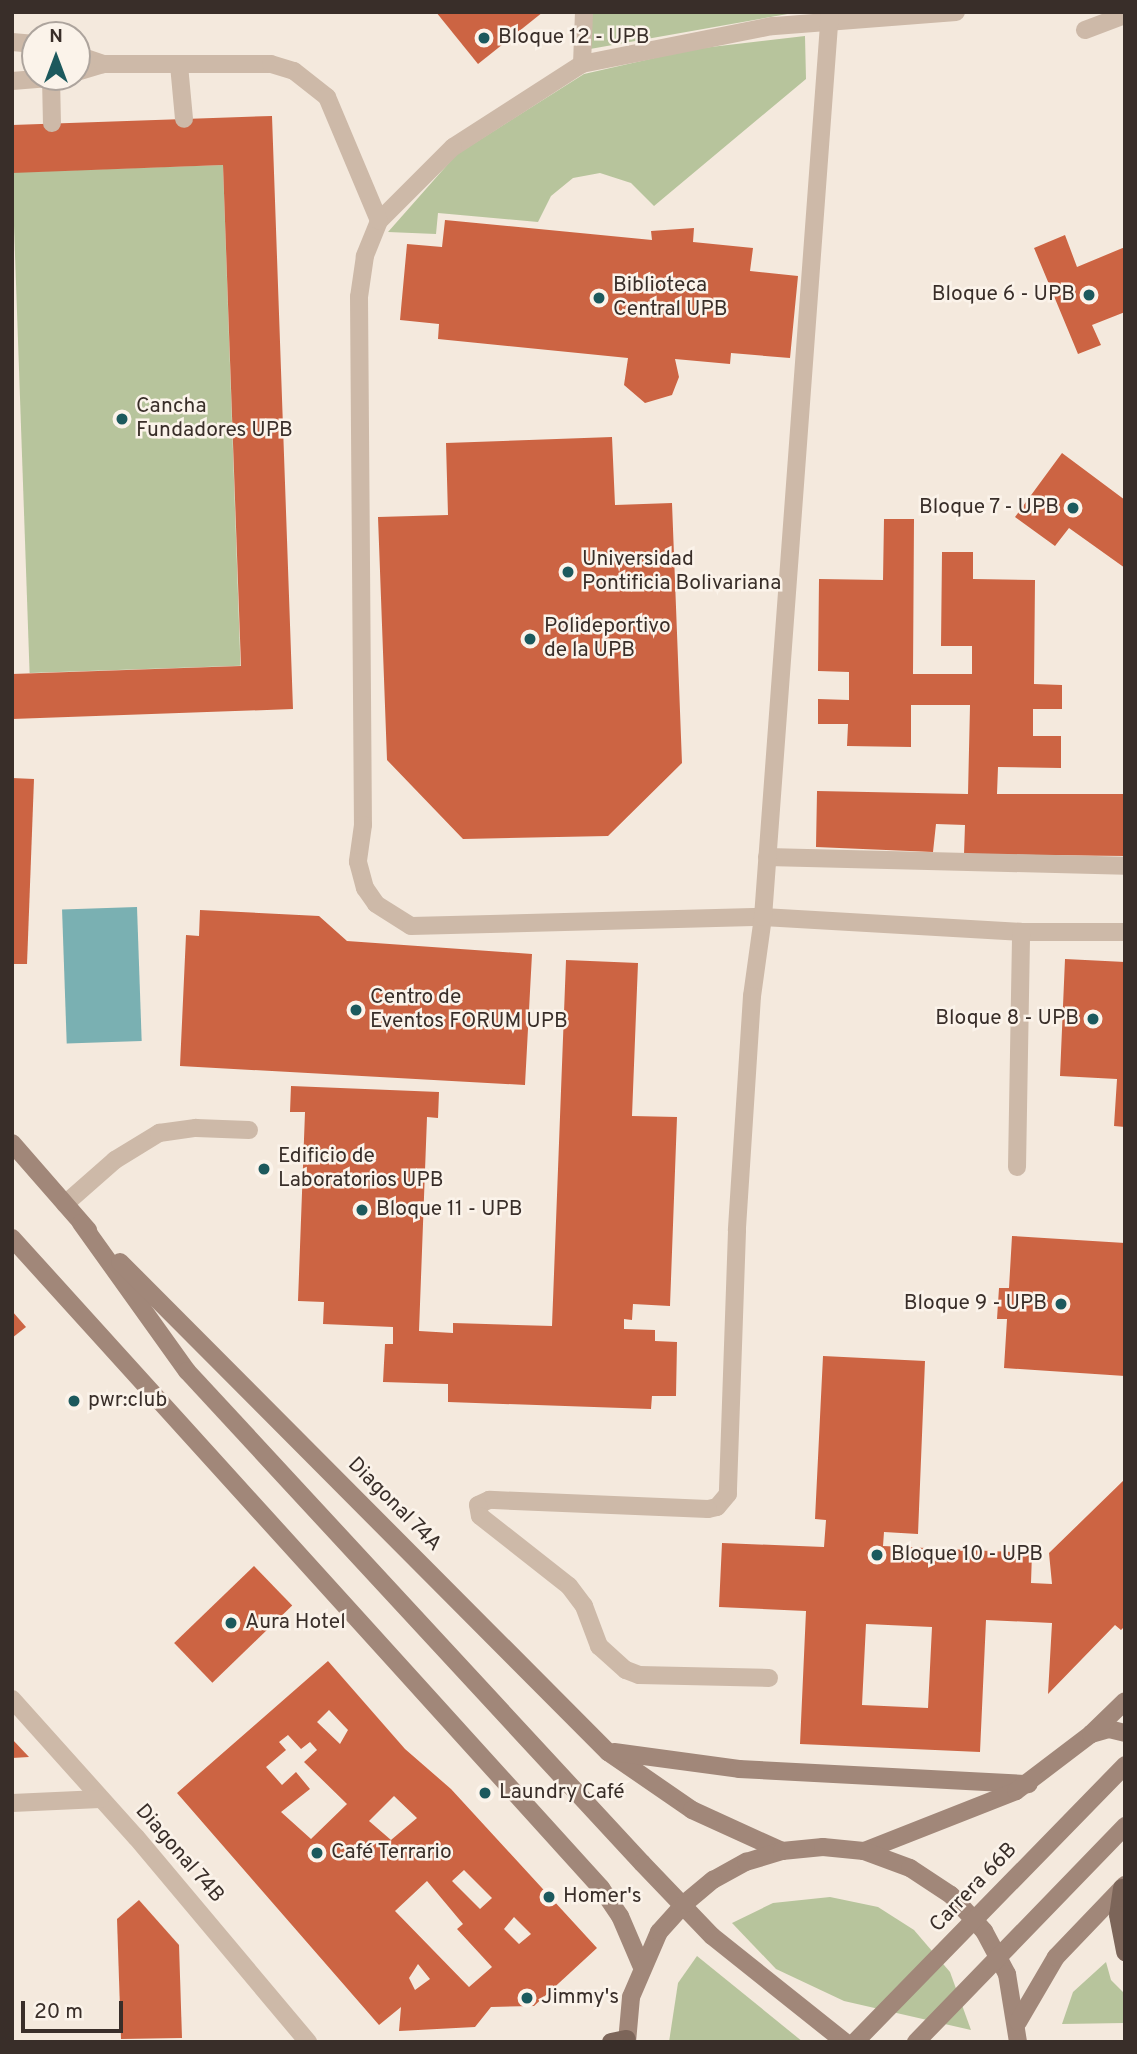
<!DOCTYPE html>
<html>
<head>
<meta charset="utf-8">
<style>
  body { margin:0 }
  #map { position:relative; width:1137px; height:2054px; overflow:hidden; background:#f4e9dd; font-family:Overpass,sans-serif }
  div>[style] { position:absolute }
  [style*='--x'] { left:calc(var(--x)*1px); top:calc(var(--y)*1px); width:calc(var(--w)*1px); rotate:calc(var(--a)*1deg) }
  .green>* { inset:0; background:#b7c49c; transform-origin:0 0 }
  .water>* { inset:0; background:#7ab0b2; transform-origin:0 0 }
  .building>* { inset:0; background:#cc6443; transform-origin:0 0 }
  .lane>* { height:18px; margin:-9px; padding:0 9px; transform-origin:9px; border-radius:9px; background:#cdb9a8 }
  .street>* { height:18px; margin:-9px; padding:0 9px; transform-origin:9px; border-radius:9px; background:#cdb9a8 }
  .secondary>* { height:18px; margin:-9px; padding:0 9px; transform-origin:9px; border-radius:9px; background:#a18779 }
  .primary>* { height:18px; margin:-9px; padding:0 9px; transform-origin:9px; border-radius:9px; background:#7c6559 }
  .secondary-bridge>* { height:18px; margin:-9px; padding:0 9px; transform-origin:9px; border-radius:9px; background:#a18779 }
  .dots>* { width:19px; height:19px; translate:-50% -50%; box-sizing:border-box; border:4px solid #fbf3ea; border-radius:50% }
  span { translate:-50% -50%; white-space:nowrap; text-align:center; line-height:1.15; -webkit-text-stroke:5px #fbf3ea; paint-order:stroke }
  .poi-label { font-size:21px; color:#392e29 }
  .left { translate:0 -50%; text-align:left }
  .right { translate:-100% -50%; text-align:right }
  .street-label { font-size:21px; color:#392e29 }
  .frame { position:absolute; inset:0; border:14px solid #392e29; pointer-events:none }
  .north { position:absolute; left:21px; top:21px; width:70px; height:70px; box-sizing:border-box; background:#fbf3ea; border:2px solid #ada49d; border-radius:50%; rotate:0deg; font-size:19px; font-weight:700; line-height:28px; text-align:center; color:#392e29 }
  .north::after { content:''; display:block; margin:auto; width:24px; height:32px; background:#1c595d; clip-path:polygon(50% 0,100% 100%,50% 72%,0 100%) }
  .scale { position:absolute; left:21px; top:2001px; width:102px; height:32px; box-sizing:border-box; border:4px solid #392e29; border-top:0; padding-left:9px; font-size:21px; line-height:24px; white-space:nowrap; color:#392e29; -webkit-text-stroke:5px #fbf3ea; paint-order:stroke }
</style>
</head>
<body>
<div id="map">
  <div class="green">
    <i style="clip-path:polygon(592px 12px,799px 12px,590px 49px)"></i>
    <i style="clip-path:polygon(805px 36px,806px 79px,654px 206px,631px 183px,600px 173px,573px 178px,551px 196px,538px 222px,438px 213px,436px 234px,388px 232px,456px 155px,584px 74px,694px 49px)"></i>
    <i style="left:223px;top:165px;width:501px;height:211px;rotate:88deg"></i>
    <i style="clip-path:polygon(830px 1897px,878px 1907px,914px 1930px,950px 1972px,971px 2030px,844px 2001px,776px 1969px,732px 1923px,773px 1903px)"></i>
    <i style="clip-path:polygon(697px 1956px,803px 2042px,669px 2042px,678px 1983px)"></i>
    <i style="clip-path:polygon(1106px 1962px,1111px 1980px,1125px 1994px,1125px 2023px,1062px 2024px,1073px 1992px)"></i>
  </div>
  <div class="water">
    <i style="left:137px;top:907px;width:134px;height:75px;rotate:88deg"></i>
  </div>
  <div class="building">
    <i style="clip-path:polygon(436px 12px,543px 12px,478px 64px)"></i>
    <i style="clip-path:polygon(272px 116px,293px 709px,12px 719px,12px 674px,241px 666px,223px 165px,12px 173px,12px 125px)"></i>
    <i style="clip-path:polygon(445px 220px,652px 240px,651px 231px,694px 228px,693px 242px,753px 248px,750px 271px,798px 276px,790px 358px,731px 353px,730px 364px,675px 359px,679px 377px,672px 395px,645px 403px,624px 385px,628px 358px,438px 339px,439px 324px,400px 320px,407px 244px,442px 247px)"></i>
    <i style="clip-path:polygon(1065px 235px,1077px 267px,1125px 247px,1125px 312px,1092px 325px,1101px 345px,1078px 354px,1034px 248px)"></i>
    <i style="clip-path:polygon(612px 437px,615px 505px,672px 503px,682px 763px,608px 836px,463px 839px,387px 760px,378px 517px,448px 515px,446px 443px)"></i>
    <i style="clip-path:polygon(1062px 453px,1125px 500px,1125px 568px,1069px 528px,1055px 546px,1015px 517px)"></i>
    <i style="clip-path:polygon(884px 519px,914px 519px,913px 674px,972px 674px,972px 646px,941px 646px,942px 552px,973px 552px,973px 579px,1035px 580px,1034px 684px,1062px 685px,1062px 709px,1033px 709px,1033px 736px,1061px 736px,1061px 768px,998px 767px,997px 794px,1125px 794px,1125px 856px,964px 854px,965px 825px,936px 824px,933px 852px,816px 847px,817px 791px,968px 794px,970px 705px,911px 705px,911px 747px,847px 746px,848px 724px,818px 724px,818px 699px,849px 700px,849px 672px,818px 671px,819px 579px,883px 580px)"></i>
    <i style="clip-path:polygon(12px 778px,34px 779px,27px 964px,12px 964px)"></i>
    <i style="clip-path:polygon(200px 910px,319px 916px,347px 941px,532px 954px,525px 1085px,180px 1066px,186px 935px,199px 936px)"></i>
    <i style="clip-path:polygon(1065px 959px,1125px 962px,1125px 1127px,1114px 1126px,1117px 1079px,1060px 1076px)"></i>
    <i style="clip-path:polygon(566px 960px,638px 963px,632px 1116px,677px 1117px,670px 1306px,633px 1304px,632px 1320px,624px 1319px,624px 1329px,655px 1330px,655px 1341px,677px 1342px,676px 1396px,652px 1396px,651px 1409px,448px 1402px,448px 1384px,383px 1382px,385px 1344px,393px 1344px,393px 1327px,323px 1324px,324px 1302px,298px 1301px,305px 1112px,290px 1112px,291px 1086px,439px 1092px,438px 1118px,427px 1117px,419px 1331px,453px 1333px,453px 1323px,552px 1326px)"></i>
    <i style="clip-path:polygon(1012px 1236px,1125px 1243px,1125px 1376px,1004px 1368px,1007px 1319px,997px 1319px,999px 1288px,1009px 1288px)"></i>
    <i style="clip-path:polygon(12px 1311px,26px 1327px,12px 1338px)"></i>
    <i style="clip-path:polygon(evenodd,823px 1356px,925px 1361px,918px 1534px,884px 1532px,883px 1546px,1032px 1553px,1031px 1583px,1052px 1584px,1049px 1553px,1125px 1479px,1125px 1626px,1121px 1630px,1115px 1625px,1048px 1694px,1052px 1623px,986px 1620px,980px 1752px,800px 1744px,806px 1611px,719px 1607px,722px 1543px,824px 1547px,826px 1520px,815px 1519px,823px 1356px,866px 1624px,932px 1627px,928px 1708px,862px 1705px,866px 1624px)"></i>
    <i style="left:254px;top:1566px;width:55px;height:111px;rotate:46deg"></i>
    <i style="clip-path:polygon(evenodd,328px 1661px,405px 1749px,451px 1789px,597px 1948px,534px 2006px,491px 2007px,475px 2027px,399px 2031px,401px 2007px,379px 2025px,177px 1793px,328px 1661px,329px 1710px,348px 1730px,340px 1744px,317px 1722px,329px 1710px,328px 1661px,288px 1735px,301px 1749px,310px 1742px,317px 1750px,304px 1762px,347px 1804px,311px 1839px,281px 1812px,310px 1789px,296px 1772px,282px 1785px,266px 1767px,286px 1750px,279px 1742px,288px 1735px,328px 1661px,394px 1796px,417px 1818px,391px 1840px,369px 1821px,394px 1796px,328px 1661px,464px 1870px,492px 1898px,480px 1909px,452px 1881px,464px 1870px,328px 1661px,427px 1881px,463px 1924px,457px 1929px,492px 1967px,469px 1987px,395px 1911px,427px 1881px,328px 1661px,514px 1917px,531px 1934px,519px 1944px,504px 1929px,514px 1917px,328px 1661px,418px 1964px,430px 1979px,415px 1990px,409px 1978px,418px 1964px)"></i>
    <i style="clip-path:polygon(12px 1739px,29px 1757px,12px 1758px)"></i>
    <i style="clip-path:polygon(139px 1900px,179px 1945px,182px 2038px,121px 2039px,117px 1919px)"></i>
  </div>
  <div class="lane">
    <i style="--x:956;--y:12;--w:185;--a:175.6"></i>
    <i style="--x:772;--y:26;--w:194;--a:168.7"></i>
    <i style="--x:582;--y:64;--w:153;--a:147.2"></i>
    <i style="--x:453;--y:147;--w:105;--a:135"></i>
    <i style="--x:379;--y:221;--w:38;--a:112"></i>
    <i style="--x:365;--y:256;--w:41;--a:98.3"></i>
    <i style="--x:359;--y:297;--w:528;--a:89.57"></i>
    <i style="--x:363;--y:825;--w:37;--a:98"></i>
    <i style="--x:358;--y:862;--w:27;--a:75"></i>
    <i style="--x:365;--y:888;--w:19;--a:55"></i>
    <i style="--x:376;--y:904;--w:41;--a:32.2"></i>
    <i style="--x:411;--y:926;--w:352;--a:-1.5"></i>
    <i style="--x:763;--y:917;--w:258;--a:3.3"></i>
    <i style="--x:1021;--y:932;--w:104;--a:0"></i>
    <i style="--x:1085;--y:30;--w:43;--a:-20.6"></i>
    <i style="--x:12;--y:42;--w:23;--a:5"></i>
    <i style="--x:77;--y:55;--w:28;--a:19"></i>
    <i style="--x:582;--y:64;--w:52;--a:-87.8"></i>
    <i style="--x:179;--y:65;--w:54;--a:84.7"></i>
    <i style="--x:77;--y:72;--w:27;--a:-17"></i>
    <i style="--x:103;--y:64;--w:168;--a:0"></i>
    <i style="--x:271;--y:64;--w:24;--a:17"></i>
    <i style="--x:294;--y:71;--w:42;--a:38.2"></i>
    <i style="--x:327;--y:97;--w:134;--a:67.2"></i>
    <i style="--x:51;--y:77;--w:46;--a:88.8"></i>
    <i style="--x:12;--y:81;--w:50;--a:-4.6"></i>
    <i style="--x:763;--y:917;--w:80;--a:97.9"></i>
    <i style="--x:752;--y:996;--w:235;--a:93.7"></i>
    <i style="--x:737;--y:1231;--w:263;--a:92"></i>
    <i style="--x:728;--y:1494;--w:17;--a:130"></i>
    <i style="--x:717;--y:1507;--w:9;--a:167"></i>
    <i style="--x:708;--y:1509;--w:219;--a:-177.6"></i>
    <i style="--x:489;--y:1500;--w:12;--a:156"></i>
    <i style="--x:478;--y:1505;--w:11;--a:80"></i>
    <i style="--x:480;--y:1516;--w:113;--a:38.2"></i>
    <i style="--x:569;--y:1586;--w:25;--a:53"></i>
    <i style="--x:584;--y:1606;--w:43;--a:69.4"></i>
    <i style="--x:599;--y:1646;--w:36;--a:42"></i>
    <i style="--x:626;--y:1670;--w:14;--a:21"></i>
    <i style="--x:639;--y:1675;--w:130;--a:1.3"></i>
    <i style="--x:1017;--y:1167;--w:235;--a:-89"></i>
    <i style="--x:65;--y:1204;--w:67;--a:-41.3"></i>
    <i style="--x:115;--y:1160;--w:52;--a:-31.5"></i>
    <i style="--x:159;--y:1133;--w:37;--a:-8"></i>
    <i style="--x:196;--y:1128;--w:53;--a:2.2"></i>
  </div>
  <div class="street">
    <i style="--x:767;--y:857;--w:358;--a:1.4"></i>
    <i style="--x:763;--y:917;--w:907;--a:-85.77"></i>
    <i style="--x:12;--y:1699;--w:186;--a:48.1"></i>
    <i style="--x:136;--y:1837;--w:268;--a:50"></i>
    <i style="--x:12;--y:1803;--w:88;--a:-2.6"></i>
  </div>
  <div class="secondary">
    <i style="--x:12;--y:1143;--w:116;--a:48.9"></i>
    <i style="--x:81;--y:1223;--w:182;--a:54.4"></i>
    <i style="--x:187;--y:1371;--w:670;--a:47.24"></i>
    <i style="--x:642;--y:1863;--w:101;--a:46.2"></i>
    <i style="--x:712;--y:1936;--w:170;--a:38.6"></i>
    <i style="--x:12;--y:1238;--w:877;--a:47.82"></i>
    <i style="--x:601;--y:1888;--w:34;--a:56"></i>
    <i style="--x:620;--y:1916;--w:53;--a:66.8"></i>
    <i style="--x:120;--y:1262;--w:692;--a:45.12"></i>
    <i style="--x:608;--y:1752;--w:102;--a:34.6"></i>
    <i style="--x:692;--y:1810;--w:99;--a:24.5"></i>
    <i style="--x:1091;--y:1734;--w:19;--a:-16"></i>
    <i style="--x:1109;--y:1729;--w:16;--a:14"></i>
    <i style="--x:614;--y:1752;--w:126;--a:7.7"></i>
    <i style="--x:739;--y:1769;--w:290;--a:3"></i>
    <i style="--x:864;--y:1851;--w:163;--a:-21.5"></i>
    <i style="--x:1016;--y:1791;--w:94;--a:-37.2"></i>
    <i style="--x:1091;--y:1734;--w:47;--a:-44.1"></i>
    <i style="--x:713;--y:1880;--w:38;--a:-29"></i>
    <i style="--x:746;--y:1862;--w:38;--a:-17"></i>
    <i style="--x:782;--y:1851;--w:41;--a:-5.6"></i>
    <i style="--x:823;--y:1847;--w:41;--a:5.6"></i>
    <i style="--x:864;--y:1851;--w:49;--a:20.3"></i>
    <i style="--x:910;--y:1868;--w:49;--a:33.4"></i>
    <i style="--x:951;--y:1895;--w:49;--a:47.5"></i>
    <i style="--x:984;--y:1931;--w:49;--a:61.9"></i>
    <i style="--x:1007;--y:1974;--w:69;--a:80.8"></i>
    <i style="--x:1018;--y:2022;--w:75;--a:-59.7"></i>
    <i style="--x:1056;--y:1957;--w:100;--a:-46.2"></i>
    <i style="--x:627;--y:2042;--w:45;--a:-84.9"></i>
    <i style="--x:631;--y:1997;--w:71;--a:-66.7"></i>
  </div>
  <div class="primary">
    <i style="--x:1122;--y:1888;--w:27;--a:98"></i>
    <i style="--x:1118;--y:1915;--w:38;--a:79"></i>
    <i style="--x:611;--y:2042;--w:16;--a:-11"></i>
  </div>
  <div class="secondary-bridge">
    <i style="--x:659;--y:1932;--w:38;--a:-48"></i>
    <i style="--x:684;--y:1904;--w:38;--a:-40"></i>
    <i style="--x:855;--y:2042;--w:387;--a:-45.7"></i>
    <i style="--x:916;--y:2042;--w:301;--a:-45.9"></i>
  </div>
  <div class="dots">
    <i style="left:484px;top:38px;background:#1c595d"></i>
    <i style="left:1089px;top:295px;background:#1c595d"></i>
    <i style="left:599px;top:298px;background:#1c595d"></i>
    <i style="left:122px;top:419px;background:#1c595d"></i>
    <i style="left:1073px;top:508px;background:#1c595d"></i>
    <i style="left:568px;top:572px;background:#1c595d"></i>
    <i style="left:530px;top:639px;background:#1c595d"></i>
    <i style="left:356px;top:1010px;background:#1c595d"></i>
    <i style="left:1093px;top:1019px;background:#1c595d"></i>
    <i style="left:264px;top:1169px;background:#1c595d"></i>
    <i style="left:362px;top:1210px;background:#1c595d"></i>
    <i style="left:1061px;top:1304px;background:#1c595d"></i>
    <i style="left:74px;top:1401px;background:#1c595d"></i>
    <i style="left:877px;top:1555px;background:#1c595d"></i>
    <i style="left:231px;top:1623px;background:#1c595d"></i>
    <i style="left:485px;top:1793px;background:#1c595d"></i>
    <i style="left:317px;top:1853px;background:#1c595d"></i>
    <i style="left:549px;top:1897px;background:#1c595d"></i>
    <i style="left:527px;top:1998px;background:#1c595d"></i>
  </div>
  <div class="poi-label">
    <span class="left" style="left:498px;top:38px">Bloque 12 - UPB</span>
    <span class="left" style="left:613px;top:298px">Biblioteca<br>Central UPB</span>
    <span class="right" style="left:1075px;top:295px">Bloque 6 - UPB</span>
    <span class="left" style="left:136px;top:419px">Cancha<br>Fundadores UPB</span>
    <span class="right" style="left:1059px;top:508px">Bloque 7 - UPB</span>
    <span class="left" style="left:582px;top:572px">Universidad<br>Pontificia Bolivariana</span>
    <span class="left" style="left:544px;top:639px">Polideportivo<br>de la UPB</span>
    <span class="left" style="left:370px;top:1010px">Centro de<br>Eventos FORUM UPB</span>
    <span class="right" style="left:1079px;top:1019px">Bloque 8 - UPB</span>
    <span class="left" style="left:278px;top:1169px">Edificio de<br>Laboratorios UPB</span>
    <span class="left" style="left:376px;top:1210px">Bloque 11 - UPB</span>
    <span class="right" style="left:1047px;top:1304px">Bloque 9 - UPB</span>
    <span class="left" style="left:88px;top:1401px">pwr:club</span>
    <span class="left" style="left:891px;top:1555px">Bloque 10 - UPB</span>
    <span class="left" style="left:245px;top:1623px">Aura Hotel</span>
    <span class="left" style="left:499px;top:1793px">Laundry Café</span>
    <span class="left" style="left:331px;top:1853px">Café Terrario</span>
    <span class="left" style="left:563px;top:1897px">Homer's</span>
    <span class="left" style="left:541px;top:1998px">Jimmy's</span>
  </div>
  <div class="street-label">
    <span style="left:394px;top:1505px;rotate:45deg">Diagonal 74A</span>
    <span style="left:179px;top:1854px;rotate:49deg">Diagonal 74B</span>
    <span style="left:974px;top:1888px;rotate:-46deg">Carrera 66B</span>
  </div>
  <div class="frame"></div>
  <div class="north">N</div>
  <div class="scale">20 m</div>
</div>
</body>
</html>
